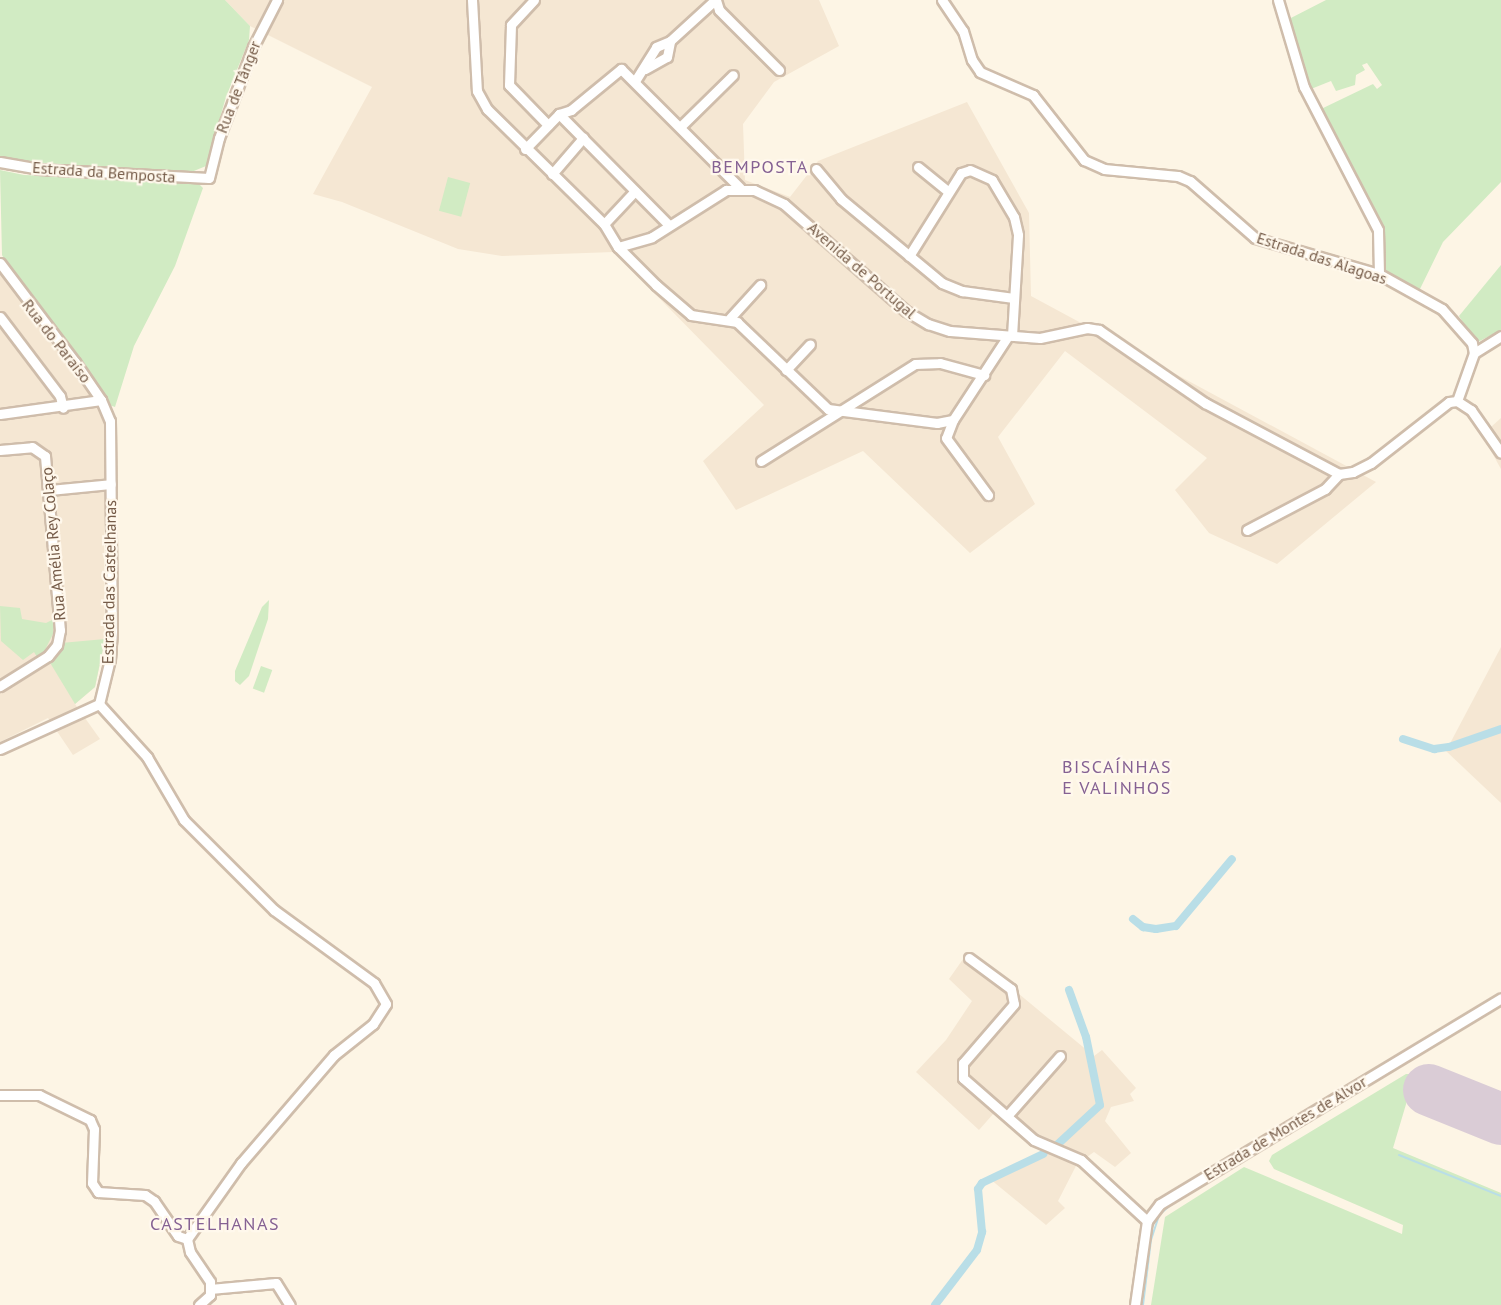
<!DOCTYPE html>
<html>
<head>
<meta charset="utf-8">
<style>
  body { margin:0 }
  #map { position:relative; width:1501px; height:1305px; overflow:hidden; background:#fdf5e5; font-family:"PT Sans",sans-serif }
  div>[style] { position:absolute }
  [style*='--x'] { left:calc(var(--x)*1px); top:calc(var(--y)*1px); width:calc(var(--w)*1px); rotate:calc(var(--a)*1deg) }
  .residential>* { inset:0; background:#f5e7d3 }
  .green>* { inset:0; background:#d1ebc3; transform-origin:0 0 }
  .stream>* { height:2px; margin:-1px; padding:0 1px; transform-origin:1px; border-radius:1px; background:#b9dee7 }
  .canal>* { height:8px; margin:-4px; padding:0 4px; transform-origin:4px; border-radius:4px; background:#b9dee7 }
  .taxiway>* { height:21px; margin:-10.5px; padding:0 10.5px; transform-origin:10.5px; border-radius:10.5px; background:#daccd6 }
  .runway>* { height:52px; margin:-26px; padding:0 26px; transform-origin:26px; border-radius:26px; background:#daccd6 }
  .roads { filter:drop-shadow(2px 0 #cfbdab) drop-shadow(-2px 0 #cfbdab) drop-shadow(0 2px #cfbdab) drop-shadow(0 -2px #cfbdab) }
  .minor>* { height:9px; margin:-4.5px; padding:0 4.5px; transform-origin:4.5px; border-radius:4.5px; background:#fff }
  span { translate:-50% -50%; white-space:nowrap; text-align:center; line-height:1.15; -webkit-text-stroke:4.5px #fff8ec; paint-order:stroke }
  .street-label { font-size:16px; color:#765c49 }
  .neighbourhood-label { font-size:18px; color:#856193; letter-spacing:1.5px }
</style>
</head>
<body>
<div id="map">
  <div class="residential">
    <i style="clip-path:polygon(225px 0,819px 0,839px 46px,774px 82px,743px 124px,745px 180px,790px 197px,818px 161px,967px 102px,1029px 213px,1031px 296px,1376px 482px,1277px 564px,1209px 533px,1175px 490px,1207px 458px,1065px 351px,998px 437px,1035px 504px,970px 553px,863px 451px,736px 510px,703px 461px,764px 405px,614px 252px,502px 256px,458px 249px,342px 202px,313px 194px,372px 87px,250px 26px)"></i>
    <i style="clip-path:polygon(0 271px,72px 364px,106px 422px,109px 453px,104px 535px,105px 639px,95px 687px,75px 704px,100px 739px,73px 755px,48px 718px,0 742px)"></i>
    <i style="clip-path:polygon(1501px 418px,1501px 469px,1482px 435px)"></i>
    <i style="clip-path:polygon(1501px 647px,1501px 803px,1446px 751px)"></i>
    <i style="clip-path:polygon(968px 952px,1094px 1056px,1102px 1050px,1136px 1088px,1130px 1094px,1134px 1101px,1111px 1107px,1105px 1121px,1131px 1153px,1115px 1167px,1094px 1152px,1077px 1164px,1058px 1201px,1065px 1208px,1046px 1225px,990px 1179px,1044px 1150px,994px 1113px,979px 1130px,916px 1072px,946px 1040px,972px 1001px,949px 979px)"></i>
  </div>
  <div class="green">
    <i style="clip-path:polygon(0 0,225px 0,250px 26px,249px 40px,226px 97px,206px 166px,189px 173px,46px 165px,0 158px)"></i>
    <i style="clip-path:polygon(1326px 0,1501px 0,1501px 182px,1443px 242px,1419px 291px,1386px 272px,1384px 234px,1319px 110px,1373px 84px,1377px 89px,1382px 85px,1367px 63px,1362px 65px,1365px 70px,1356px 75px,1355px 85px,1336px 91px,1331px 81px,1311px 89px,1302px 68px,1287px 20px)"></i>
    <i style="clip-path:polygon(0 170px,24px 175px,173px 180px,197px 182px,203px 188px,175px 266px,134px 346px,115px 407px,106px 404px,16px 281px,2px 255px)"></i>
    <i style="left:448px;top:177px;width:23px;height:35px;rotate:15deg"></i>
    <i style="clip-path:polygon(1501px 265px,1501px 330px,1476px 343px,1459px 316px)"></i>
    <i style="clip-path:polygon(269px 600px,268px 619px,249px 676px,240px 685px,235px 681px,235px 671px,262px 607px)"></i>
    <i style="clip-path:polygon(0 606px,20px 608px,22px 619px,46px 623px,54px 619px,53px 634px,44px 652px,37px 657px,34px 652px,23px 660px,1px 641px)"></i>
    <i style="clip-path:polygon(105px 639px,95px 687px,75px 704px,49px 661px,61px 643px)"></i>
    <i style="left:261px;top:666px;width:12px;height:24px;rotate:20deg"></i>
    <i style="clip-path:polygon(1406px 1074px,1415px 1074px,1393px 1148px,1501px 1193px,1501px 1305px,1151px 1305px,1165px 1217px,1244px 1167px,1402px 1234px,1403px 1225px,1274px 1169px,1269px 1161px,1272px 1155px)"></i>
  </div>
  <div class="stream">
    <i style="--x:1476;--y:1019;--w:29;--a:-31"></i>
    <i style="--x:1399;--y:1155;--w:110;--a:21.9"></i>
    <i style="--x:1143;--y:1305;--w:65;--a:-83"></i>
    <i style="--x:1151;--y:1240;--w:26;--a:-72"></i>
    <i style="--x:1159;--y:1215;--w:21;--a:-41"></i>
    <i style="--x:1175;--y:1201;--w:336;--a:-31.2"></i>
  </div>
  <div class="canal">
    <i style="--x:1403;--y:739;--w:33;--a:18"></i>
    <i style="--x:1434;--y:749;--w:15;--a:-8"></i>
    <i style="--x:1449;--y:747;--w:55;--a:-19.1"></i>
    <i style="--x:1133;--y:919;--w:13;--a:39"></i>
    <i style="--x:1143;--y:927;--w:13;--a:9"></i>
    <i style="--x:1156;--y:929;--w:20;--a:-9"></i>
    <i style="--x:1176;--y:926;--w:87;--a:-50.1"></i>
    <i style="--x:1058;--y:1144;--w:57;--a:-42.9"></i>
    <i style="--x:1100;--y:1105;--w:69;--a:-101.6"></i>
    <i style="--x:1086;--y:1037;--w:50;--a:-109.9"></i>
    <i style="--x:935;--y:1305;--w:69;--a:-52.6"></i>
    <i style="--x:977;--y:1250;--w:19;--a:-74"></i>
    <i style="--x:982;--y:1232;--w:43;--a:-95.3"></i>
    <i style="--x:978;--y:1189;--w:7;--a:-56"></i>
    <i style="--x:982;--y:1183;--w:68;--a:-25.4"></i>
  </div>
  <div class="taxiway">
    <i style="--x:1500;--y:1119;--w:1;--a:0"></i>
  </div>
  <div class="runway">
    <i style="--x:1429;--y:1090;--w:78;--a:21.9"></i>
  </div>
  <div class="roads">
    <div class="minor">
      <i style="--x:472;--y:0;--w:91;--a:86.9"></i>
      <i style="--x:477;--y:91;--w:21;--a:61"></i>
      <i style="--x:487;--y:109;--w:164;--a:44.5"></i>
      <i style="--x:604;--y:224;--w:27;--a:59"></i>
      <i style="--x:618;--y:247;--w:54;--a:45"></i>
      <i style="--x:656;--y:285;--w:46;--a:40.6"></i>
      <i style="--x:691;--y:315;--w:47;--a:8.7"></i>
      <i style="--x:737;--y:322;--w:126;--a:43.7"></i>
      <i style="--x:828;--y:409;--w:110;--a:7.3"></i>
      <i style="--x:937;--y:423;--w:16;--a:-11"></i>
      <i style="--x:953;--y:420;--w:100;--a:-56.8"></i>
      <i style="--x:534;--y:0;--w:34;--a:133"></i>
      <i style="--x:511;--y:25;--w:60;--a:91.9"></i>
      <i style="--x:509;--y:85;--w:56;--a:45.7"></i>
      <i style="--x:716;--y:0;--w:10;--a:73"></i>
      <i style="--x:719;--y:10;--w:85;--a:45"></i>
      <i style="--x:942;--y:0;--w:37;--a:56"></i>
      <i style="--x:963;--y:31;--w:30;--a:73"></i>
      <i style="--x:972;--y:60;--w:14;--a:56"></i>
      <i style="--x:980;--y:72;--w:58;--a:23.5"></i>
      <i style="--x:1033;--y:95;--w:83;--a:51.9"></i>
      <i style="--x:1084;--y:160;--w:22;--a:24"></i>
      <i style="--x:1104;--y:169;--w:74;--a:5.4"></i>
      <i style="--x:1178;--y:176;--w:13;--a:23"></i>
      <i style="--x:1190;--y:181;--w:86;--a:41.2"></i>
      <i style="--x:1255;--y:238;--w:129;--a:16.2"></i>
      <i style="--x:1379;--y:274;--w:72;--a:29.1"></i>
      <i style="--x:1442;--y:309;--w:45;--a:48.6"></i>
      <i style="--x:1472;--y:343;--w:10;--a:79"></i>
      <i style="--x:1474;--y:353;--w:51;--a:109.5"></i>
      <i style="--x:1278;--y:0;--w:91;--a:73.4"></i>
      <i style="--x:1304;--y:87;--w:161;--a:62.6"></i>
      <i style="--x:1378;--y:230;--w:44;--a:88.7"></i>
      <i style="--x:645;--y:69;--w:25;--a:-29"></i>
      <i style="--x:667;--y:57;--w:16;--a:-79"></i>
      <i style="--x:635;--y:81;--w:40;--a:-58"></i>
      <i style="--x:656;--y:47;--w:15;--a:-23"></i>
      <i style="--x:670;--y:41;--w:61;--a:-42.3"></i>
      <i style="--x:559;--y:114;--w:156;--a:45.3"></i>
      <i style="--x:680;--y:127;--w:74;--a:-44.5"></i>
      <i style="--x:525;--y:149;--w:49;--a:-45.8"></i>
      <i style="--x:559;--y:114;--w:13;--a:-18"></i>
      <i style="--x:571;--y:110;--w:65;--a:-39.4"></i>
      <i style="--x:621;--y:69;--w:168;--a:45"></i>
      <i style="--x:0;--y:162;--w:39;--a:10"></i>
      <i style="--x:38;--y:169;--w:171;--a:3"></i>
      <i style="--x:209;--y:178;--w:41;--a:-76"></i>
      <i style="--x:219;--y:138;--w:97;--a:-69.5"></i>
      <i style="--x:253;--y:47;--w:53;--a:-62.9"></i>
      <i style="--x:918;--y:167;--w:38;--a:39"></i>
      <i style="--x:816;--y:169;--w:39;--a:50"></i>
      <i style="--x:841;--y:199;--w:131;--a:39.7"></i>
      <i style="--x:942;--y:283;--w:22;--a:22"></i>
      <i style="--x:962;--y:291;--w:52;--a:7.7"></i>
      <i style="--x:552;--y:174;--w:48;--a:-49.3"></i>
      <i style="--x:604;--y:224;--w:45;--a:-46.8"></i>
      <i style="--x:618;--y:247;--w:35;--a:-16"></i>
      <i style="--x:652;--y:237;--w:88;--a:-32.4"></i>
      <i style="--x:726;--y:190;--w:28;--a:0"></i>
      <i style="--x:754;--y:190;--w:33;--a:25"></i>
      <i style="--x:784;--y:204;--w:162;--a:41.3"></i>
      <i style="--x:906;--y:311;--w:26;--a:31"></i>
      <i style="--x:928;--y:324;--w:23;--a:18"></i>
      <i style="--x:950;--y:331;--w:90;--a:4.4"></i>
      <i style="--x:1040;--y:338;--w:48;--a:-12"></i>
      <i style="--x:1087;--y:328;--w:12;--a:9"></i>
      <i style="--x:1099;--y:330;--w:129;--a:34.6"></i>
      <i style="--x:1205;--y:403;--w:152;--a:27.9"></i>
      <i style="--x:1339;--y:474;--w:14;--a:-8"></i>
      <i style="--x:1353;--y:472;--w:20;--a:-27"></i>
      <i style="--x:1371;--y:463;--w:99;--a:-38"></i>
      <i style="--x:1449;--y:402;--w:8;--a:-7"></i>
      <i style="--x:1457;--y:401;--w:17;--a:33"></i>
      <i style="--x:1471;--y:410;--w:52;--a:55.1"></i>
      <i style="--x:909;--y:256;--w:98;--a:-57.9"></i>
      <i style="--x:961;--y:173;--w:9;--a:-18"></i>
      <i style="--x:970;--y:170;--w:24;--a:24"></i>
      <i style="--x:992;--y:180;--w:43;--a:59.3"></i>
      <i style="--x:1014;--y:217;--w:18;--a:77"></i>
      <i style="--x:1018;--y:235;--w:101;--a:93.4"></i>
      <i style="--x:0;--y:263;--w:124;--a:52.9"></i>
      <i style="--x:75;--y:362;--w:46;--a:55.6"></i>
      <i style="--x:101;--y:400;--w:23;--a:67"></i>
      <i style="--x:110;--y:421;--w:210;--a:89.5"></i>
      <i style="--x:112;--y:631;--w:28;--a:94"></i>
      <i style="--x:110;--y:659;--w:46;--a:103.7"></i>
      <i style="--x:0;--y:317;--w:99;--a:52.8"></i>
      <i style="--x:60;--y:396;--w:12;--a:76"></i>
      <i style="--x:730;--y:318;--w:45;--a:-47.7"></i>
      <i style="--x:1474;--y:353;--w:32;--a:-32"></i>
      <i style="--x:786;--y:370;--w:35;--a:-47"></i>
      <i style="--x:0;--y:414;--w:102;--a:-7.9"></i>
      <i style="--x:953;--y:420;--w:19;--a:111"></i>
      <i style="--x:946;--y:438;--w:71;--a:53.6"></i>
      <i style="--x:0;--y:450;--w:32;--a:-5"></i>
      <i style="--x:32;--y:447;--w:16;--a:35"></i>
      <i style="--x:45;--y:456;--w:175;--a:85.1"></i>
      <i style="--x:60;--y:630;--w:15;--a:101"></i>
      <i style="--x:57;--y:645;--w:14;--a:129"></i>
      <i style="--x:48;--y:656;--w:57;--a:148"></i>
      <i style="--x:761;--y:461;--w:182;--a:-32.2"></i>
      <i style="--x:915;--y:364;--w:25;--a:-2"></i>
      <i style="--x:940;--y:363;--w:46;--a:15.3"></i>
      <i style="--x:49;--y:490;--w:62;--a:-5.5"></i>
      <i style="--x:1247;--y:530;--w:88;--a:-27.7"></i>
      <i style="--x:1325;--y:489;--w:21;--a:-47"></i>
      <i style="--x:99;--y:704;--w:72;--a:47.8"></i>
      <i style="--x:147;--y:757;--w:73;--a:59.6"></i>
      <i style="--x:184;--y:820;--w:127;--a:45"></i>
      <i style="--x:274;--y:910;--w:124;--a:36.1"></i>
      <i style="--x:374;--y:983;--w:24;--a:60"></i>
      <i style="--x:386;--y:1004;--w:24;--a:123"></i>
      <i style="--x:373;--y:1024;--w:50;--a:141.5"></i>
      <i style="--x:334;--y:1055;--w:143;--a:130.7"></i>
      <i style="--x:241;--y:1163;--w:93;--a:125.4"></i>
      <i style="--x:187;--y:1239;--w:13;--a:77"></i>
      <i style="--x:190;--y:1252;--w:36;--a:56"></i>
      <i style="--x:210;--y:1282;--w:13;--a:90"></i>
      <i style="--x:210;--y:1295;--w:15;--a:138"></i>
      <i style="--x:0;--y:749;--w:109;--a:-24.4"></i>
      <i style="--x:969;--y:958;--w:52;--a:36.4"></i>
      <i style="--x:1011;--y:989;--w:15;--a:79"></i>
      <i style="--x:1014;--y:1004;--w:78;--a:130.8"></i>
      <i style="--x:963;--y:1063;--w:15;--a:90"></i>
      <i style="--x:963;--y:1078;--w:94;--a:41.1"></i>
      <i style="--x:1034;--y:1140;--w:51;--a:23.1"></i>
      <i style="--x:1081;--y:1160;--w:90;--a:42.7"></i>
      <i style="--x:0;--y:1095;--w:39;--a:0"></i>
      <i style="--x:39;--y:1095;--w:57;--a:26.1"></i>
      <i style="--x:90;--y:1120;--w:10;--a:66"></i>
      <i style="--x:94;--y:1129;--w:54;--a:92.1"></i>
      <i style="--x:92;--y:1183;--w:11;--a:56"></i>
      <i style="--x:98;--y:1192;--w:47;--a:3.7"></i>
      <i style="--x:145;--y:1195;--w:11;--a:34"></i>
      <i style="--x:154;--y:1201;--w:42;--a:55.6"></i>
      <i style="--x:178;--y:1236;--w:9;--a:18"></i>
      <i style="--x:1007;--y:1116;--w:80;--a:-48.5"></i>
      <i style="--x:210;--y:1289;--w:66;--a:-5.2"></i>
      <i style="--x:276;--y:1283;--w:26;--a:58"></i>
      <i style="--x:1135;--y:1305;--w:85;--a:-81.9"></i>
      <i style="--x:1147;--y:1221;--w:21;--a:-53"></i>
      <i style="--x:1160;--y:1204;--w:398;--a:-31.1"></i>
    </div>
  </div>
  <div class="street-label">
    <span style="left:238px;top:87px;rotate:-69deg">Rua de Tânger</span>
    <span style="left:104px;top:172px;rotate:4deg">Estrada da Bemposta</span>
    <span style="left:1322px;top:258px;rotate:18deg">Estrada das Alagoas</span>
    <span style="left:862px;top:270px;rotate:41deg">Avenida de Portugal</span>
    <span style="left:57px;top:341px;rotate:52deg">Rua do Paraíso</span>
    <span style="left:53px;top:544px;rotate:-95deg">Rua Amélia Rey Colaço</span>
    <span style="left:109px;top:582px;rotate:-89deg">Estrada das Castelhanas</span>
    <span style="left:1285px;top:1128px;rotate:-31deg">Estrada de Montes de Alvor</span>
  </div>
  <div class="neighbourhood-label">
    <span style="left:760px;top:167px">BEMPOSTA</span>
    <span style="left:1117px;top:778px">BISCAÍNHAS<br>E VALINHOS</span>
    <span style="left:215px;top:1224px">CASTELHANAS</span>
  </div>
</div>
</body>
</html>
